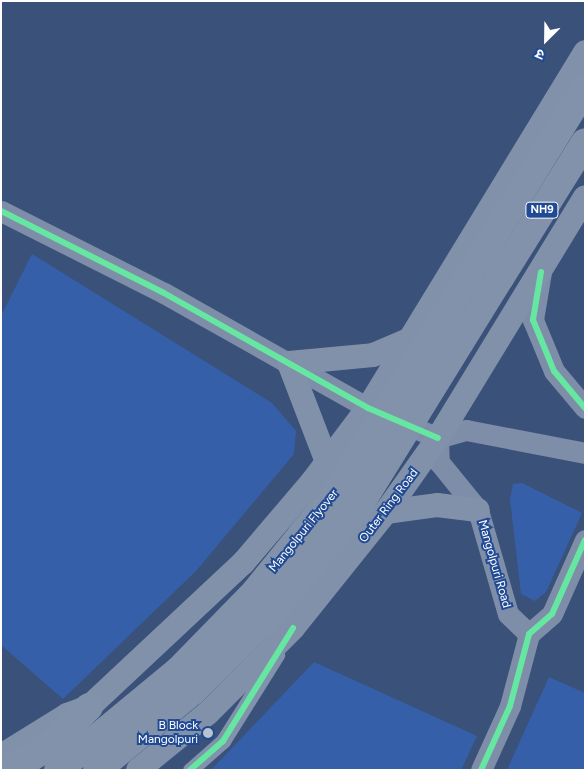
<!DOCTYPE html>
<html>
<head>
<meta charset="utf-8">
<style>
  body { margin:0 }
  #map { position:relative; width:586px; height:771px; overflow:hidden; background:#3a5179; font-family:Figtree,"Noto Sans Devanagari",sans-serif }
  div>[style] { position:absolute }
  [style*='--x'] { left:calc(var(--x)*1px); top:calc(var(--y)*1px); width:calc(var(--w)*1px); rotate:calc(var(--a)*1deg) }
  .green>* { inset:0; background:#3560a9 }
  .street>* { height:15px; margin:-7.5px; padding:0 7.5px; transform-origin:7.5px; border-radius:7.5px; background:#8292ac }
  .secondary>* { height:21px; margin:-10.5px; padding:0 10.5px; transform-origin:10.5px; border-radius:10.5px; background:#7e8da8 }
  .primary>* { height:24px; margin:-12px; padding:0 12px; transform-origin:12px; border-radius:12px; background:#8191aa }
  .highway>* { height:28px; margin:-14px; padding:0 14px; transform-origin:14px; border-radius:14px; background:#8292ab }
  .highway-bridge>* { height:28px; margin:-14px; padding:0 14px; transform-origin:14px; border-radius:14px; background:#8292ab }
  .cycleway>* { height:6px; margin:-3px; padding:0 3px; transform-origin:3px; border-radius:3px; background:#66e7a1 }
  .dots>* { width:14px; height:14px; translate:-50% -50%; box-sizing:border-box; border:2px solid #204a93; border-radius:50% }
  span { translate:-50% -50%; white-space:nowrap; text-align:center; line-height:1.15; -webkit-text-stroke:4px #204a93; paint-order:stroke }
  .shield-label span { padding:1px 4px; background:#204a93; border:1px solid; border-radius:4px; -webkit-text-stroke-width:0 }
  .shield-label { font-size:11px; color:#fff; font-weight:700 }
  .street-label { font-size:12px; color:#fff }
  .poi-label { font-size:12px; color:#fff }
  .right { translate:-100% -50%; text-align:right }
  .frame { position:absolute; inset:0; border:2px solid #fff; pointer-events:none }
  .north { position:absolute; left:521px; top:15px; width:50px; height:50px; -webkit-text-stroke:4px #204a93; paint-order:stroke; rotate:203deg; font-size:14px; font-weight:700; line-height:20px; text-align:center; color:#fff }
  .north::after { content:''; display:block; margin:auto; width:18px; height:22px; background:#fff; clip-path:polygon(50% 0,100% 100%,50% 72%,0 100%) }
</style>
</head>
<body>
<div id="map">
  <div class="green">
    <i style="clip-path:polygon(32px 254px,272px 403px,296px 431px,294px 454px,196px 571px,63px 699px,1px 645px,1px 316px)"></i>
    <i style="clip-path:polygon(522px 483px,582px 513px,546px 592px,535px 601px,521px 594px,510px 499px,513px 484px)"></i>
    <i style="clip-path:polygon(314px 662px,477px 736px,461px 770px,211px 770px)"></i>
    <i style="clip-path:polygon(549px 677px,585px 693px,585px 770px,507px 770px)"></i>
  </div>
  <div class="street">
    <i style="--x:190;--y:770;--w:44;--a:-41.3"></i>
    <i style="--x:223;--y:741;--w:102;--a:-57.9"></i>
  </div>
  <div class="secondary">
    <i style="--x:1;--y:211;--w:182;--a:26.7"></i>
    <i style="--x:164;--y:293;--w:234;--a:29.4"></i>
    <i style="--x:368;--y:408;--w:76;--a:23.2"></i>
    <i style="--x:541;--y:272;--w:49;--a:99.5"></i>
    <i style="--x:533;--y:320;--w:55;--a:67.6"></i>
    <i style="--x:554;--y:371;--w:48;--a:50"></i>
    <i style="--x:438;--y:438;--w:24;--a:88"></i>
    <i style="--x:439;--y:462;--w:62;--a:50.9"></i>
    <i style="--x:478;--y:510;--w:108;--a:73.9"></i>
    <i style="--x:508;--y:614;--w:29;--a:44"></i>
    <i style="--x:438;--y:438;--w:29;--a:-16"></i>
    <i style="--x:466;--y:430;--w:121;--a:10.9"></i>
    <i style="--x:481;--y:770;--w:70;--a:-65.6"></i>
    <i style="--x:510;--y:706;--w:74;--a:-75.2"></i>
    <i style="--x:529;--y:634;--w:30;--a:-41"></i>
    <i style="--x:552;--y:614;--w:81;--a:-66"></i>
  </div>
  <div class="primary">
    <i style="--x:327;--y:462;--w:106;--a:-111"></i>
    <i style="--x:289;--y:363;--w:84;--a:-5.4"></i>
    <i style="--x:373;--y:355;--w:39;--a:-23"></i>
    <i style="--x:386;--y:512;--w:51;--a:-7.8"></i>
    <i style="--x:437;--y:505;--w:41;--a:7"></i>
    <i style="--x:1;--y:756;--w:78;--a:-31.8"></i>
    <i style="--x:67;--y:715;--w:23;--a:-20"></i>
    <i style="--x:89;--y:707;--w:211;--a:-43.1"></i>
    <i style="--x:243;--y:563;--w:106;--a:-49.6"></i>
    <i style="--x:312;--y:482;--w:93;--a:-52.9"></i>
    <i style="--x:368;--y:408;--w:417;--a:-58.6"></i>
    <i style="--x:138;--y:770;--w:90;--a:-39.2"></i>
    <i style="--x:208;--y:713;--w:120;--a:-45"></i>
    <i style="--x:293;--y:628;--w:149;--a:-51.3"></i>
    <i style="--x:386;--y:512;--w:90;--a:-54.9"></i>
    <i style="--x:438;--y:438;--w:282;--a:-58.6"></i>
  </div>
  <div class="highway">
    <i style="--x:477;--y:263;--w:206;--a:-58.3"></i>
    <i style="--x:500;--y:278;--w:160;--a:-58"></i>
    <i style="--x:12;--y:770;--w:44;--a:-33"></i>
    <i style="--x:49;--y:746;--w:56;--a:-44.3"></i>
    <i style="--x:58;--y:770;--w:157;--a:-39.6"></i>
    <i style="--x:179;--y:670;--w:109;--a:-45.7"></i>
    <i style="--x:255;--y:592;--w:75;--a:-51"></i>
    <i style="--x:97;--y:770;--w:124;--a:-39.5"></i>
    <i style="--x:193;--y:691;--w:115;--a:-44.6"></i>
    <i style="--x:275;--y:610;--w:76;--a:-50.9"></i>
  </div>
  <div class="highway-bridge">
    <i style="--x:302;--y:534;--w:50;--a:-50.6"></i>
    <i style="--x:334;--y:495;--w:273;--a:-58.4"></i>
    <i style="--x:323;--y:551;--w:52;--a:-50.5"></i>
    <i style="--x:356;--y:511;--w:274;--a:-58.3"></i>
  </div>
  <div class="cycleway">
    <i style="--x:1;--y:211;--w:182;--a:26.7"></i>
    <i style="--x:164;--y:293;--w:234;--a:29.4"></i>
    <i style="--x:368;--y:408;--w:76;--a:23.2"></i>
    <i style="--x:541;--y:272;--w:49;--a:99.5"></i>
    <i style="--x:533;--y:320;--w:55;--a:67.6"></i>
    <i style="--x:554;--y:371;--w:48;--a:50"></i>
    <i style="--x:190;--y:770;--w:44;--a:-41.3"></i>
    <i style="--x:223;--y:741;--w:133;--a:-58.2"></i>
    <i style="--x:481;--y:770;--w:70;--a:-65.6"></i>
    <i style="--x:510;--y:706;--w:74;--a:-75.2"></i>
    <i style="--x:529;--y:634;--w:30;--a:-41"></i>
    <i style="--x:552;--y:614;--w:81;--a:-66"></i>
  </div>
  <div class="dots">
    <i style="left:208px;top:733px;background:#bac2d0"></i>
  </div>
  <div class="shield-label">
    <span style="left:542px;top:210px">NH9</span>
  </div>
  <div class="street-label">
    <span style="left:389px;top:506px;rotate:-53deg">Outer Ring Road</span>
    <span style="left:304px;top:531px;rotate:-51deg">Mangolpuri Flyover</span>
    <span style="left:494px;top:564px;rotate:74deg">Mangolpuri Road</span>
  </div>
  <div class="poi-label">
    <span class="right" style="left:198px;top:733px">B Block<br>Mangolpuri</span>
  </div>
  <div class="frame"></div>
  <div class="north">उ</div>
</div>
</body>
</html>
